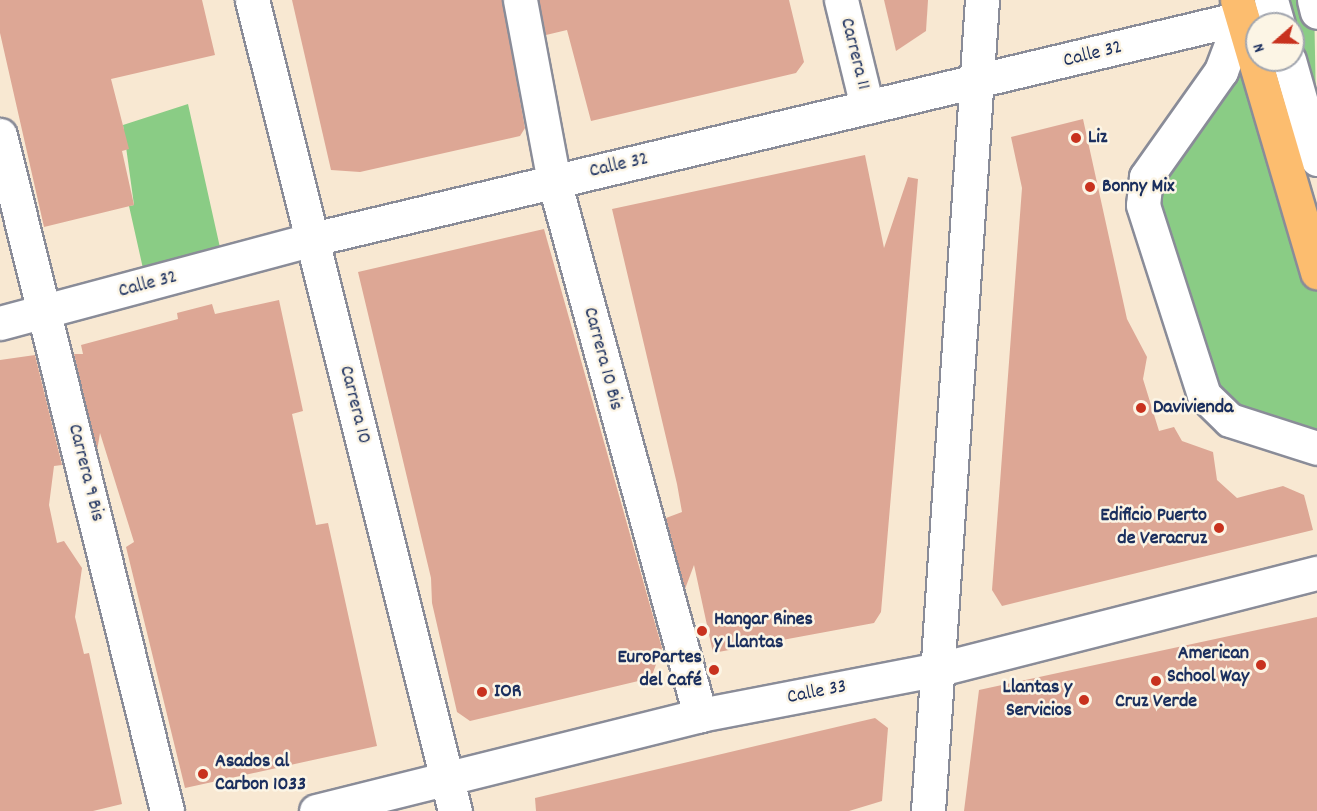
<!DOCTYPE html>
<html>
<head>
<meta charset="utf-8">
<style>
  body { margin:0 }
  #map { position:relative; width:1317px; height:811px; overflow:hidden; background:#f8e8d2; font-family:Dekko,sans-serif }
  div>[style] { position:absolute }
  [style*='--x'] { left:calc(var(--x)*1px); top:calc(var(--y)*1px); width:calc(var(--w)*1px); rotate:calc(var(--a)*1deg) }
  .green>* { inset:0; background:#8acc85 }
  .building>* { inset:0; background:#dda795 }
  .roads { filter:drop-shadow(2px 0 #8a8c98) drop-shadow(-2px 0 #8a8c98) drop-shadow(0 2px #8a8c98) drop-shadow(0 -2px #8a8c98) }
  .minor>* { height:33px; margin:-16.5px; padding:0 16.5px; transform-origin:16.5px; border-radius:16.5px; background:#fff }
  .major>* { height:33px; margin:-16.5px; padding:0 16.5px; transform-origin:16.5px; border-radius:16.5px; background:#fcbd6f }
  .dots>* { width:16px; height:16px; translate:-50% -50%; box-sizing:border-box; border:3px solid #fcf5e5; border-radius:50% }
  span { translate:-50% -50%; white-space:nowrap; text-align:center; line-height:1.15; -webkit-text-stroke:5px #fcf5e5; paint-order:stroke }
  .street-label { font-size:20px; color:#1b2f5e }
  .poi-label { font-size:20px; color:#1b2f5e; font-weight:700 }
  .left { translate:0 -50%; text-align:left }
  .right { translate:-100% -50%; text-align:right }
  .north { position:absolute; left:1245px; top:12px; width:60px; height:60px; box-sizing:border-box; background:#fcf5e5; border:2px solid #a2a6af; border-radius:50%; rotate:250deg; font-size:16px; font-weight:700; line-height:24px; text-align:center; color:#1b2f5e }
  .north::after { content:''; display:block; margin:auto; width:21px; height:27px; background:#c8321e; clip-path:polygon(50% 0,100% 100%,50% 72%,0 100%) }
</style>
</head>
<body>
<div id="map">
  <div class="green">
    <i style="clip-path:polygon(1271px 0,1314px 0,1317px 159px,1293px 60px,1293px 24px)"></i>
    <i style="clip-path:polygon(1241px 18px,1317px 272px,1317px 448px,1230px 420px,1146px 177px)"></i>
    <i style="clip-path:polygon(188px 104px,221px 252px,144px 273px,129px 206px,134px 205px,123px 125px)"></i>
  </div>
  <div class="building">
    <i style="clip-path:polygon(0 0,202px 0,215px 55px,111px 79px,129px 149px,122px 151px,134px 205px,44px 227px,0 33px)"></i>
    <i style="clip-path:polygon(292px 0,502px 0,525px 128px,520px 136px,360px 172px,331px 170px)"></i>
    <i style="clip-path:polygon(539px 0,789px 0,804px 62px,796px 73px,591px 121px,567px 30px,546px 35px)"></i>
    <i style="clip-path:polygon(884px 0,928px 0,926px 31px,896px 51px)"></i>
    <i style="clip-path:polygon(1083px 119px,1127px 319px,1147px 357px,1143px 379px,1159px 431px,1174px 427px,1182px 441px,1213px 452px,1217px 480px,1237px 498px,1283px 486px,1304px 495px,1313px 530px,1002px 606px,992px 590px,1022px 188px,1011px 137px)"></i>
    <i style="clip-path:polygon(865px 155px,884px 248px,908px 177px,918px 179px,881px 612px,874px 623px,713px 653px,694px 565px,685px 589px,666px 518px,682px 512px,677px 484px,612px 209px)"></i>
    <i style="clip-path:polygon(544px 229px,662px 648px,651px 678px,470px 721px,457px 712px,432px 603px,431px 578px,358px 272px)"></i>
    <i style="clip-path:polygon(279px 300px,303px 411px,292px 414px,316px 525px,328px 523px,377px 746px,185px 788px,126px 547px,134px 542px,100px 433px,97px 451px,74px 354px,83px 354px,81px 345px,178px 319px,177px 313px,212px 304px,215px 314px)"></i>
    <i style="clip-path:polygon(35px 355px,62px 465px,54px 466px,49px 505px,57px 543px,64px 541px,82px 568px,75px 617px,84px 654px,89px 653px,122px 804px,93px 811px,0 811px,0 360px)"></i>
    <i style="clip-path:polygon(1317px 617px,1317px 811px,964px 811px,979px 690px)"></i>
    <i style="clip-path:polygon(875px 718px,888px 728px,882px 801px,849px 811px,536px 811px,535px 798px)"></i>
  </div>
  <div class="roads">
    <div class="minor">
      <i style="--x:252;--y:0;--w:836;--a:75.95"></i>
      <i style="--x:520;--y:0;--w:184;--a:79.4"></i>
      <i style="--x:554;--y:181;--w:554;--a:74.71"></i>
      <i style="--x:841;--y:0;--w:110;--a:76.3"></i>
      <i style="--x:1271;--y:0;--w:25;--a:74"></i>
      <i style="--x:1314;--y:0;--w:12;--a:76"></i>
      <i style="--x:1241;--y:18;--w:57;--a:110.7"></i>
      <i style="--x:1221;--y:71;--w:130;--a:125.3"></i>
      <i style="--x:1146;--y:177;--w:28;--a:96"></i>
      <i style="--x:1143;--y:205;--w:200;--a:72.2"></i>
      <i style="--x:1204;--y:395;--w:36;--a:44"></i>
      <i style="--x:1230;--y:420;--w:91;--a:17.8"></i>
      <i style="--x:1289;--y:60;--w:103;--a:74.2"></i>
      <i style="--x:0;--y:135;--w:696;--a:76.12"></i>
      <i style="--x:0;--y:323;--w:324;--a:-15"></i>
      <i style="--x:313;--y:239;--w:954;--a:-13.4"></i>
      <i style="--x:316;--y:811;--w:396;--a:-14"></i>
      <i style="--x:700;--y:715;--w:244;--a:-10.9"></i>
      <i style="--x:940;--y:669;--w:389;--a:-14.3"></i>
      <i style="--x:928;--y:811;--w:813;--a:-86.19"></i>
    </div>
    <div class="major">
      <i style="--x:1237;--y:0;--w:284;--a:73.6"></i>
    </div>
  </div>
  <div class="dots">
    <i style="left:1076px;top:138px;background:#c8321e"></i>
    <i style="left:1090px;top:187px;background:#c8321e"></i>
    <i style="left:1141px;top:408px;background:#c8321e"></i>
    <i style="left:1219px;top:528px;background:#c8321e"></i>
    <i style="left:702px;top:631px;background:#c8321e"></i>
    <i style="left:1261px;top:665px;background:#c8321e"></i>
    <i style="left:714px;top:670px;background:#c8321e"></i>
    <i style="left:1156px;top:681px;background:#c8321e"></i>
    <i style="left:482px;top:692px;background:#c8321e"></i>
    <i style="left:1084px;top:700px;background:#c8321e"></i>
    <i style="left:203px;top:774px;background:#c8321e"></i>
  </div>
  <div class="street-label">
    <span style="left:854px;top:54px;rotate:76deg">Carrera 11</span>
    <span style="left:1093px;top:55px;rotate:-14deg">Calle 32</span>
    <span style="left:619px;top:166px;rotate:-13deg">Calle 32</span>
    <span style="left:148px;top:285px;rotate:-15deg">Calle 32</span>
    <span style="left:602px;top:359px;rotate:75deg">Carrera 10 Bis</span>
    <span style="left:354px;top:405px;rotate:76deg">Carrera 10</span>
    <span style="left:85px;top:473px;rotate:76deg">Carrera 9 Bis</span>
    <span style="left:817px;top:693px;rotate:-11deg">Calle 33</span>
  </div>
  <div class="poi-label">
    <span class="left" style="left:1088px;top:138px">Liz</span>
    <span class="left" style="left:1102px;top:187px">Bonny Mix</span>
    <span class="left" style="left:1153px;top:408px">Davivienda</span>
    <span class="right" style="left:1207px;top:528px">Edificio Puerto<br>de Veracruz</span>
    <span class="left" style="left:714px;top:632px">Hangar Rines<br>y Llantas</span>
    <span class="right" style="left:1249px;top:666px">American<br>School Way</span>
    <span class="right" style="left:702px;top:670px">EuroPartes<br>del Café</span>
    <span class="right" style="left:1072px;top:700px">Llantas y<br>Servicios</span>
    <span class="left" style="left:494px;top:692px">IOR</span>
    <span style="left:1156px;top:702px">Cruz Verde</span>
    <span class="left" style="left:215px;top:774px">Asados al<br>Carbon 1033</span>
  </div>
  <div class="north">N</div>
</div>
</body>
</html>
